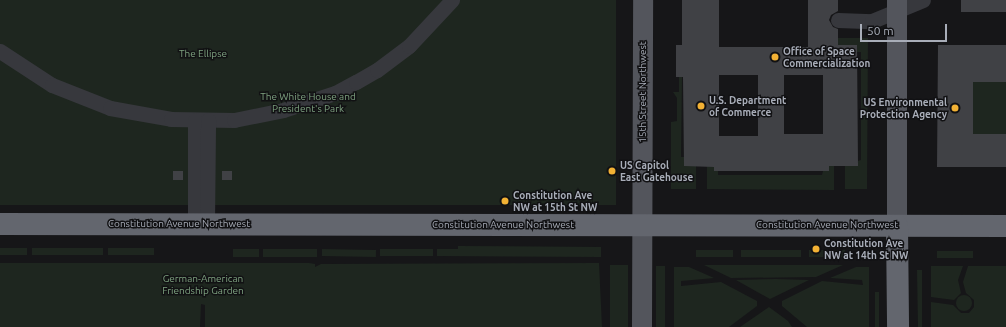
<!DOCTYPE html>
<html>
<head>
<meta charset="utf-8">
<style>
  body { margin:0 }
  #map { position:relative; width:1006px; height:327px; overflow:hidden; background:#161618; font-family:Ubuntu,sans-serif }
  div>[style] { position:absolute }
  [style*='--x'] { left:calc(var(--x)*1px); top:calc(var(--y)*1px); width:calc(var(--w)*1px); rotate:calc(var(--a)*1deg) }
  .green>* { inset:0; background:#1e261f; transform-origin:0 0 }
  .round { border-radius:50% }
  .building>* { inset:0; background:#404145; transform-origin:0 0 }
  .minor>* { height:15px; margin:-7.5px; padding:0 7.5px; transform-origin:7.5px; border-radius:7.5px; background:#37383d }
  .major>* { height:20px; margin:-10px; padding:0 10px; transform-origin:10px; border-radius:10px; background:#53555c }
  .highway>* { height:22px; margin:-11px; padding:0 11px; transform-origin:11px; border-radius:11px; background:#63666e }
  .dots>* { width:11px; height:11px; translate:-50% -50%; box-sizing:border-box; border:2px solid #111113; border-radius:50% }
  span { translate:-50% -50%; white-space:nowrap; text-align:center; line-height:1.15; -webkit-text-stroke:3px #111113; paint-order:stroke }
  .poi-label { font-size:10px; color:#a8adb8; font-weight:700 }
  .left { translate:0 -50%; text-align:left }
  .right { translate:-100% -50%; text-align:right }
  .park-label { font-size:10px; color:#7fa381 }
  .street-label { font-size:10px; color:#a8adb8 }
  .scale { position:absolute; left:860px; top:24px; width:87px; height:18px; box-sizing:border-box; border:2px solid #a8adb8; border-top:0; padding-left:5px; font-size:12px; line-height:14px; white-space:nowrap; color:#a8adb8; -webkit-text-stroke:3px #111113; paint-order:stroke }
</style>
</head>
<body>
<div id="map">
  <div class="green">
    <i style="left:0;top:0;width:616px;height:205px"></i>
    <i style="clip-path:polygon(838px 38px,868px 38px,867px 189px,845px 189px,845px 166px,857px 166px,858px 161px,861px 160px,861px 52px,857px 52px,857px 45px,838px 45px)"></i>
    <i style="clip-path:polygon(679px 77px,682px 77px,681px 157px,684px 157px,684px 166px,696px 166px,696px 189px,671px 189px,671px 122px,677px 121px,677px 98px,673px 92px,679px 92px)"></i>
    <i style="left:973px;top:82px;width:33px;height:52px"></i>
    <i style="clip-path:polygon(707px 166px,714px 167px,714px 171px,718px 171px,718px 175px,822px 175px,823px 171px,829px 171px,829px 166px,834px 166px,834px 190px,707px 189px)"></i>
    <i style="clip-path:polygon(458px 246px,601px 247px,601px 257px,437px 256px,437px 249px,458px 249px)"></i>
    <i style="left:0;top:248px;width:27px;height:7px"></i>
    <i style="left:32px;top:248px;width:71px;height:7px"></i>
    <i style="left:108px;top:248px;width:46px;height:7px"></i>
    <i style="left:233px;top:249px;width:26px;height:8px"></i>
    <i style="left:263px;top:249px;width:54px;height:8px"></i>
    <i style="left:322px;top:249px;width:54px;height:7px;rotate:1deg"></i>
    <i style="left:380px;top:249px;width:53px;height:7px"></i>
    <i style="left:696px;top:250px;width:37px;height:7px"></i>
    <i style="left:741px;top:250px;width:60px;height:7px"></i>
    <i style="left:809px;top:250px;width:36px;height:7px"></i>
    <i style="left:937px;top:251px;width:36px;height:7px"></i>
    <i style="clip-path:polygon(0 263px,309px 263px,315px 264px,315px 267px,321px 264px,599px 263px,602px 327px,205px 327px,205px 305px,201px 304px,200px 327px,0 327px)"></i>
    <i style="left:610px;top:265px;width:18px;height:62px"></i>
    <i style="clip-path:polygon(704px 265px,843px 265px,816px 277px,731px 278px)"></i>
    <i style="left:665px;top:266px;width:61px;height:9px;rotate:90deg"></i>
    <i style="clip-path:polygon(931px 266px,963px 266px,958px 280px,961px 293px,954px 300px,931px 297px)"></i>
    <i style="clip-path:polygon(968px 266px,1006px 266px,1006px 327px,931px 327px,931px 302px,953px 305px,961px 313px,969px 313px,974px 307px,974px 300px,966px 293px,963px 282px)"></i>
    <i style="clip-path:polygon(674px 267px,689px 267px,714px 278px,681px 281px,681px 286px,721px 282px,757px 301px,757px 306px,729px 327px,674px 327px)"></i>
    <i style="clip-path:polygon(856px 267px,869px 267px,869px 327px,807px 327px,782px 306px,782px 301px,822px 281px,863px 285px,862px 280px,830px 278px)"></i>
    <i style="clip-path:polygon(917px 270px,922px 270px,922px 327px,918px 327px)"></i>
    <i style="clip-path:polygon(776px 279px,809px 280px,770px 299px,736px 280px)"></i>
    <i style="left:875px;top:292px;width:4px;height:35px"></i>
    <i class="round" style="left:956px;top:295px;width:16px;height:16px"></i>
    <i style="clip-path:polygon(769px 307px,788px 321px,792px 327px,740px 327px)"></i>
  </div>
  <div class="building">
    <i style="clip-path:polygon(evenodd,682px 0,719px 0,719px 47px,808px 47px,808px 0,838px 0,838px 11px,831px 15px,829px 20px,833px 27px,838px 29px,838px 45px,857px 45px,858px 166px,829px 166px,829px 171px,714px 171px,714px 167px,684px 166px,683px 77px,676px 77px,676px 45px,682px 45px,682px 0,719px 75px,758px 75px,758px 136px,719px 136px,719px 75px,682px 0,784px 75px,823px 75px,823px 134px,784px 134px,784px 75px)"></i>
    <i style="left:961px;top:0;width:45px;height:12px"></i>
    <i style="clip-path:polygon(938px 45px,1006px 45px,1006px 82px,973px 82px,973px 134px,1006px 134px,1006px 167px,937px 167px)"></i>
    <i style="left:173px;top:171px;width:10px;height:9px"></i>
    <i style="left:222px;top:171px;width:10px;height:9px"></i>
  </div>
  <div class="minor">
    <i style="--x:838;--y:20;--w:34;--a:2"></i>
    <i style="--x:872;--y:21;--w:55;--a:-22.4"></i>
    <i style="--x:0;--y:51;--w:62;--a:33.2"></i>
    <i style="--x:52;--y:85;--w:62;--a:21.6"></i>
    <i style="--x:110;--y:108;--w:62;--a:10.2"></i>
    <i style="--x:171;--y:119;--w:63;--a:0.9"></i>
    <i style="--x:234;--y:120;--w:50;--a:-11.5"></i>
    <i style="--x:283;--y:110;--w:55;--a:-18.1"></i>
    <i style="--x:335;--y:93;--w:24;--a:-28"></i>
    <i style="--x:356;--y:82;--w:24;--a:-30"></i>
    <i style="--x:377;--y:70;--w:40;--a:-37"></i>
    <i style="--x:409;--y:46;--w:63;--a:-46.9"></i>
    <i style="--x:195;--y:224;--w:104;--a:-90"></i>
    <i style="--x:207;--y:224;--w:104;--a:-89.4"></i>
  </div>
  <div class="major">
    <i style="--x:897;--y:226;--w:226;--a:-90"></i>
    <i style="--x:642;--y:327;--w:327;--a:-89.8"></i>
  </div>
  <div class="highway">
    <i style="--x:0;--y:224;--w:1006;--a:0.11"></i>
    <i style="--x:897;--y:226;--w:101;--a:89.4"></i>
  </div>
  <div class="dots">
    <i style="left:775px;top:57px;background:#f2b134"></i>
    <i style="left:701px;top:106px;background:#f2b134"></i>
    <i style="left:955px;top:108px;background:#f2b134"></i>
    <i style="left:612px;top:171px;background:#f2b134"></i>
    <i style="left:505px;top:201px;background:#f2b134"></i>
    <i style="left:816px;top:249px;background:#f2b134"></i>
  </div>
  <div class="poi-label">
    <span class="left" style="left:783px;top:57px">Office of Space<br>Commercialization</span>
    <span class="left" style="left:709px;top:106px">U.S. Department<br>of Commerce</span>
    <span class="right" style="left:947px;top:108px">US Environmental<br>Protection Agency</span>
    <span class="left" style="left:620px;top:171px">US Capitol<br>East Gatehouse</span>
    <span class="left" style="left:513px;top:201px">Constitution Ave<br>NW at 15th St NW</span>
    <span class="left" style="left:824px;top:249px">Constitution Ave<br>NW at 14th St NW</span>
  </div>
  <div class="park-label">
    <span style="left:203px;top:54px">The Ellipse</span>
    <span style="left:308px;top:102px">The White House and<br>President's Park</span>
    <span style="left:203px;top:284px">German-American<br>Friendship Garden</span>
  </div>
  <div class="street-label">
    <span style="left:643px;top:92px;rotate:-90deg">15th Street Northwest</span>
    <span style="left:179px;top:224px">Constitution Avenue Northwest</span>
    <span style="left:503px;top:225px">Constitution Avenue Northwest</span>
    <span style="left:827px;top:225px">Constitution Avenue Northwest</span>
  </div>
  <div class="scale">50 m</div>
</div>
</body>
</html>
